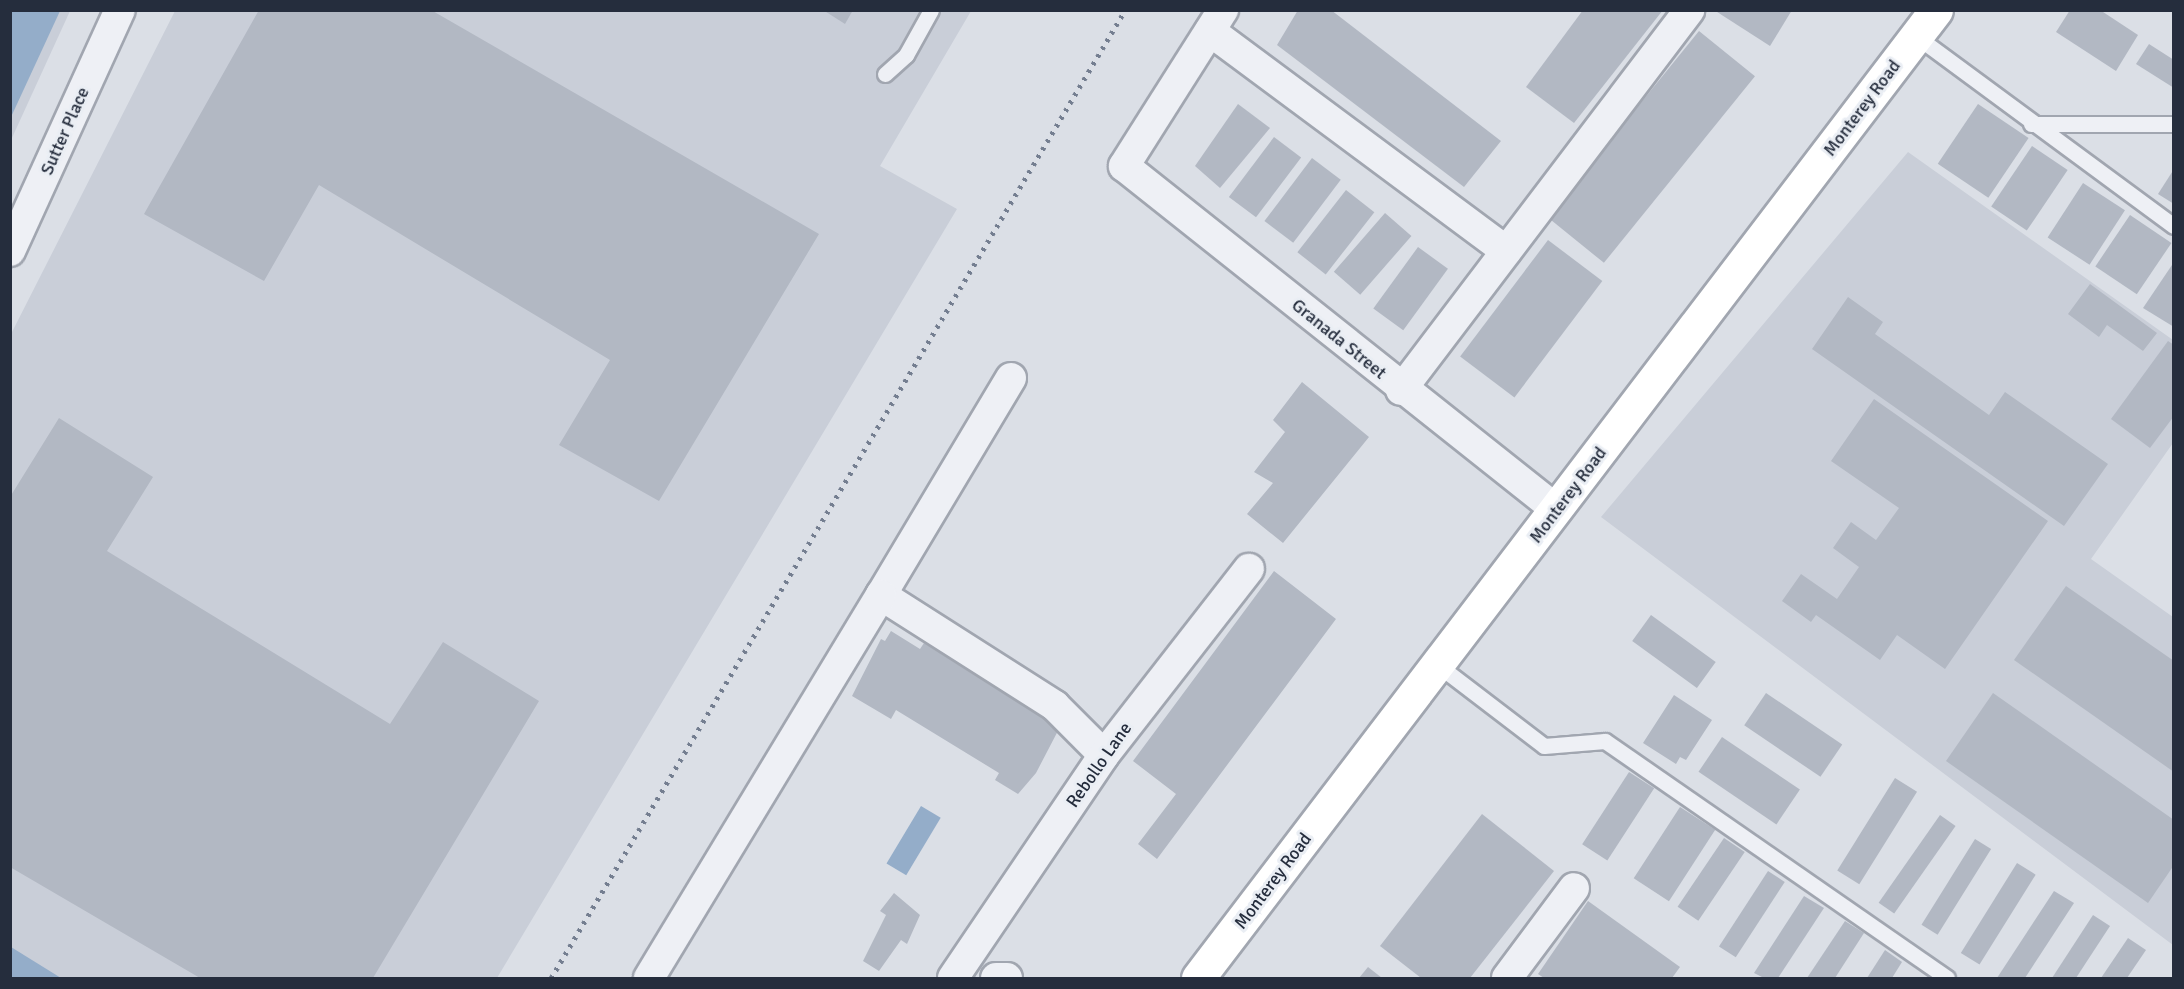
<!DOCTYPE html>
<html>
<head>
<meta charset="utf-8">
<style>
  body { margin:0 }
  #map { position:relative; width:2184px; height:989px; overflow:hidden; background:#dbdfe6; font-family:Signika,sans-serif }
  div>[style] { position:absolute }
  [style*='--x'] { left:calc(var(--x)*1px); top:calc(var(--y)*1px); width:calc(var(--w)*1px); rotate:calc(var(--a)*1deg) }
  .built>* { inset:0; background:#c9ced8 }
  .water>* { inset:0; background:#94adc9; transform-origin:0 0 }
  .building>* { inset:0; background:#b2b8c3; transform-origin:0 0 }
  .roads { filter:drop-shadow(2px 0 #a1a6b0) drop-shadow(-2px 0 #a1a6b0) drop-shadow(0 2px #a1a6b0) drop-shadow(0 -2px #a1a6b0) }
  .lane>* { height:15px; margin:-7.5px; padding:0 7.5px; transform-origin:7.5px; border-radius:7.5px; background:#eef0f5 }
  .street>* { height:30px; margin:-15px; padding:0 15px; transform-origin:15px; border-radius:15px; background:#eef0f5 }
  .secondary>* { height:33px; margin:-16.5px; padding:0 16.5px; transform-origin:16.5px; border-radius:16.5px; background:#fff }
  .rail>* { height:4.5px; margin-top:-2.25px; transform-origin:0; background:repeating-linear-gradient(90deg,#747e90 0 3px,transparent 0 9px) }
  span { translate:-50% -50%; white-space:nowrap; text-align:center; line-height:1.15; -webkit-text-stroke:6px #eaeef4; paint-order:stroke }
  .street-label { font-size:18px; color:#252d3d }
  .frame { position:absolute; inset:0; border:12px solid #252d3d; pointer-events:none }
</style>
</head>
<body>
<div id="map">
  <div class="built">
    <i style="clip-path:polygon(11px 11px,70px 11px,11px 140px)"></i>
    <i style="clip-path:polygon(175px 11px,971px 11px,880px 166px,957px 209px,497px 978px,11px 978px,10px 336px)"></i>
    <i style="clip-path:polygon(1908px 152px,2173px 340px,2173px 443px,2091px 559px,2173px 617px,2173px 945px,1601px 517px)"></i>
  </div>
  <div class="water">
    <i style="clip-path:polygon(11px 10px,60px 11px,11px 117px,10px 11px)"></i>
    <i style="left:921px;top:806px;width:23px;height:67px;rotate:31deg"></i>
    <i style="clip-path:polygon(11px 947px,61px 978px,11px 978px)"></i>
  </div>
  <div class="building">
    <i style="clip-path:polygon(259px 10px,431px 10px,819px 234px,659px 501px,559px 445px,610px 360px,319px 185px,264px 281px,144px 214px)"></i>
    <i style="clip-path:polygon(823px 10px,853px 10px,845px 24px)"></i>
    <i style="clip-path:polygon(1298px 10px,1331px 10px,1501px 141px,1464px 187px,1277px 45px)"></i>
    <i style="clip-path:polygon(1583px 10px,1663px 10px,1574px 123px,1526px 87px)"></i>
    <i style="clip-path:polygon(1714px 10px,1792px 10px,1770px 46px)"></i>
    <i style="clip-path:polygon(2070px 10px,2100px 10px,2138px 35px,2116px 71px,2056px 32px)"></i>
    <i style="left:1699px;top:31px;width:72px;height:240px;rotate:39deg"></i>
    <i style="clip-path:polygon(2149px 44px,2174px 60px,2174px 88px,2136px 64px)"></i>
    <i style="clip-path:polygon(1238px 104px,1270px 128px,1220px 188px,1195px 166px)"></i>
    <i style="left:1978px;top:104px;width:61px;height:72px;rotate:34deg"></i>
    <i style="left:1274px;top:137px;width:34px;height:75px;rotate:37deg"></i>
    <i style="left:2032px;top:146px;width:43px;height:73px;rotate:34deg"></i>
    <i style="left:1312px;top:158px;width:36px;height:79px;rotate:37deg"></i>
    <i style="clip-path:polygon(2174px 169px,2174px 204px,2158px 194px)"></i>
    <i style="left:2083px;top:183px;width:50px;height:65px;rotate:33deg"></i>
    <i style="left:1346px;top:190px;width:36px;height:79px;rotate:38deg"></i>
    <i style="left:1385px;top:213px;width:35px;height:78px;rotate:41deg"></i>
    <i style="left:2130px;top:215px;width:50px;height:62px;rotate:34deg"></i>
    <i style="left:1548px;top:240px;width:68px;height:146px;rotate:37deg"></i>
    <i style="left:1418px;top:247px;width:37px;height:76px;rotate:36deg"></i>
    <i style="clip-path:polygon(2174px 262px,2174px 327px,2143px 308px)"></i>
    <i style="clip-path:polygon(2090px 284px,2157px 333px,2143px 351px,2107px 325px,2099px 337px,2068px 314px)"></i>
    <i style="clip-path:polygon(1848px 297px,1883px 322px,1875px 334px,1989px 415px,2005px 392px,2108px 464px,2064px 526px,1812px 349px)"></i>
    <i style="clip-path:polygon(2168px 341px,2174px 345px,2174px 416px,2150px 448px,2111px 419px)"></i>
    <i style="clip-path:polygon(1302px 382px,1369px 437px,1283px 543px,1247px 514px,1273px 483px,1254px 472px,1285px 432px,1273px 420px)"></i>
    <i style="clip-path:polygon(1874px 399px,2048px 521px,1945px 669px,1897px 635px,1880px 660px,1816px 615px,1811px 622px,1782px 601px,1801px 574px,1837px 599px,1859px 567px,1833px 548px,1851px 522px,1876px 540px,1899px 508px,1831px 461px)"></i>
    <i style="clip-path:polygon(59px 418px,153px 477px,107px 551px,390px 724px,443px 642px,539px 701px,373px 978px,200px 978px,10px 867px,10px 497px)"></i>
    <i style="clip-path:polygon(1274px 571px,1336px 619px,1157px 859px,1138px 844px,1176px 794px,1133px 761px)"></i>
    <i style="clip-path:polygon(2066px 586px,2174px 661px,2174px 772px,2014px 660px)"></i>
    <i style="left:1651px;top:615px;width:80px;height:32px;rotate:36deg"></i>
    <i style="clip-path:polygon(891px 631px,920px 649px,924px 643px,1061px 725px,1036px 773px,1018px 794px,995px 780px,999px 773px,896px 710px,891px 719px,852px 696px,881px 639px,885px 641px)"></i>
    <i style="left:1766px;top:693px;width:92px;height:39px;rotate:34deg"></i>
    <i style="clip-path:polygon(1993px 693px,2174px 820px,2174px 865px,2148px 903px,1946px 761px)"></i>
    <i style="clip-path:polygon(1674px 695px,1712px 720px,1686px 760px,1680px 757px,1676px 764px,1643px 743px)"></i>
    <i style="left:1722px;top:737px;width:94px;height:42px;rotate:34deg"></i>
    <i style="left:1629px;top:772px;width:30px;height:86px;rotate:33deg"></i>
    <i style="left:1895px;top:778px;width:26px;height:109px;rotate:32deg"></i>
    <i style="left:1680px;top:807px;width:42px;height:85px;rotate:33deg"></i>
    <i style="clip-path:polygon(1482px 814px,1554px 871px,1470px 978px,1421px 978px,1380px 946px)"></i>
    <i style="left:1940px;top:815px;width:19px;height:107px;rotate:35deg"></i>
    <i style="left:1724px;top:838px;width:25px;height:83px;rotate:34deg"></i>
    <i style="left:1975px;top:839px;width:19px;height:101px;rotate:32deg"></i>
    <i style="left:2017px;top:863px;width:22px;height:106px;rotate:32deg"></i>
    <i style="left:1768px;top:871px;width:20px;height:90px;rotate:33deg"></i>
    <i style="clip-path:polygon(2054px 891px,2074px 903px,2025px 978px,1997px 978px)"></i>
    <i style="clip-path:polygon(894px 893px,920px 915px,907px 944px,901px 940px,879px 971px,863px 961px,886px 915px,880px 911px)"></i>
    <i style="clip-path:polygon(1804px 896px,1824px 908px,1778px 978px,1764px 978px,1754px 973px)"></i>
    <i style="clip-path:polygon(1588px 901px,1680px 967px,1672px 978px,1544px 978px,1538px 974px)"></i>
    <i style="clip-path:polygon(2093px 915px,2110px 926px,2076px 978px,2052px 978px)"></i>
    <i style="clip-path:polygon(1845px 921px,1864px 933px,1835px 978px,1807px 978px)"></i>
    <i style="clip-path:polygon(2128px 938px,2146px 950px,2127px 978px,2101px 978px)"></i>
    <i style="clip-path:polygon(1885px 950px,1902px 962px,1892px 978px,1867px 978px)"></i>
    <i style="clip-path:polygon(1368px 967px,1382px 978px,1359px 978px)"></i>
  </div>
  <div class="roads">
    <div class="lane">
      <i style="--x:1916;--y:36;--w:320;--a:36.4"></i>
      <i style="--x:885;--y:74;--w:28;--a:-42"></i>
      <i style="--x:906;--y:55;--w:51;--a:-60.9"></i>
      <i style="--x:2031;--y:124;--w:143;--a:0"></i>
      <i style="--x:1438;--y:665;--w:133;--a:37.4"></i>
      <i style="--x:1544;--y:746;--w:61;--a:-4.7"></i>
      <i style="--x:1605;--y:741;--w:416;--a:34.7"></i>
    </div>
    <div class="street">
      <i style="--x:1223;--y:10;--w:185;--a:122.4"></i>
      <i style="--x:1124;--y:166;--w:553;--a:38.47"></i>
      <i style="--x:1210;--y:31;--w:369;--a:36.6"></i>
      <i style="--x:10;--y:251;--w:265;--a:-65.5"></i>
      <i style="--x:1011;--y:378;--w:253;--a:120.9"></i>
      <i style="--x:881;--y:595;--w:206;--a:32.5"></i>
      <i style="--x:1055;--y:706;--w:69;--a:45"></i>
      <i style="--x:1401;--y:390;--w:477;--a:-52.8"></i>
      <i style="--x:649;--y:978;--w:448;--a:-58.8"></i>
      <i style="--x:953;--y:978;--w:269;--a:-55.9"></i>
      <i style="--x:1104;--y:755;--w:236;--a:-52.1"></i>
      <i style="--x:996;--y:978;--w:11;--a:0"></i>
      <i style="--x:1507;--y:978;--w:112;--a:-53.3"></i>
    </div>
    <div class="secondary">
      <i style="--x:1198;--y:978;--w:1217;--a:-52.68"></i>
    </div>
  </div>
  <div class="rail">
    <i style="--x:551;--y:978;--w:1125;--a:-59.33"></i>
  </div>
  <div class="street-label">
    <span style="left:1862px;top:108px;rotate:-53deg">Monterey Road</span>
    <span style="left:65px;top:131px;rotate:-66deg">Sutter Place</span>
    <span style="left:1339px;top:339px;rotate:39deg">Granada Street</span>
    <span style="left:1568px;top:495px;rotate:-53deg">Monterey Road</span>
    <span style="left:1099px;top:765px;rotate:-55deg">Rebollo Lane</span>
    <span style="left:1273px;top:881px;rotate:-53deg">Monterey Road</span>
  </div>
  <div class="frame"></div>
</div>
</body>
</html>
